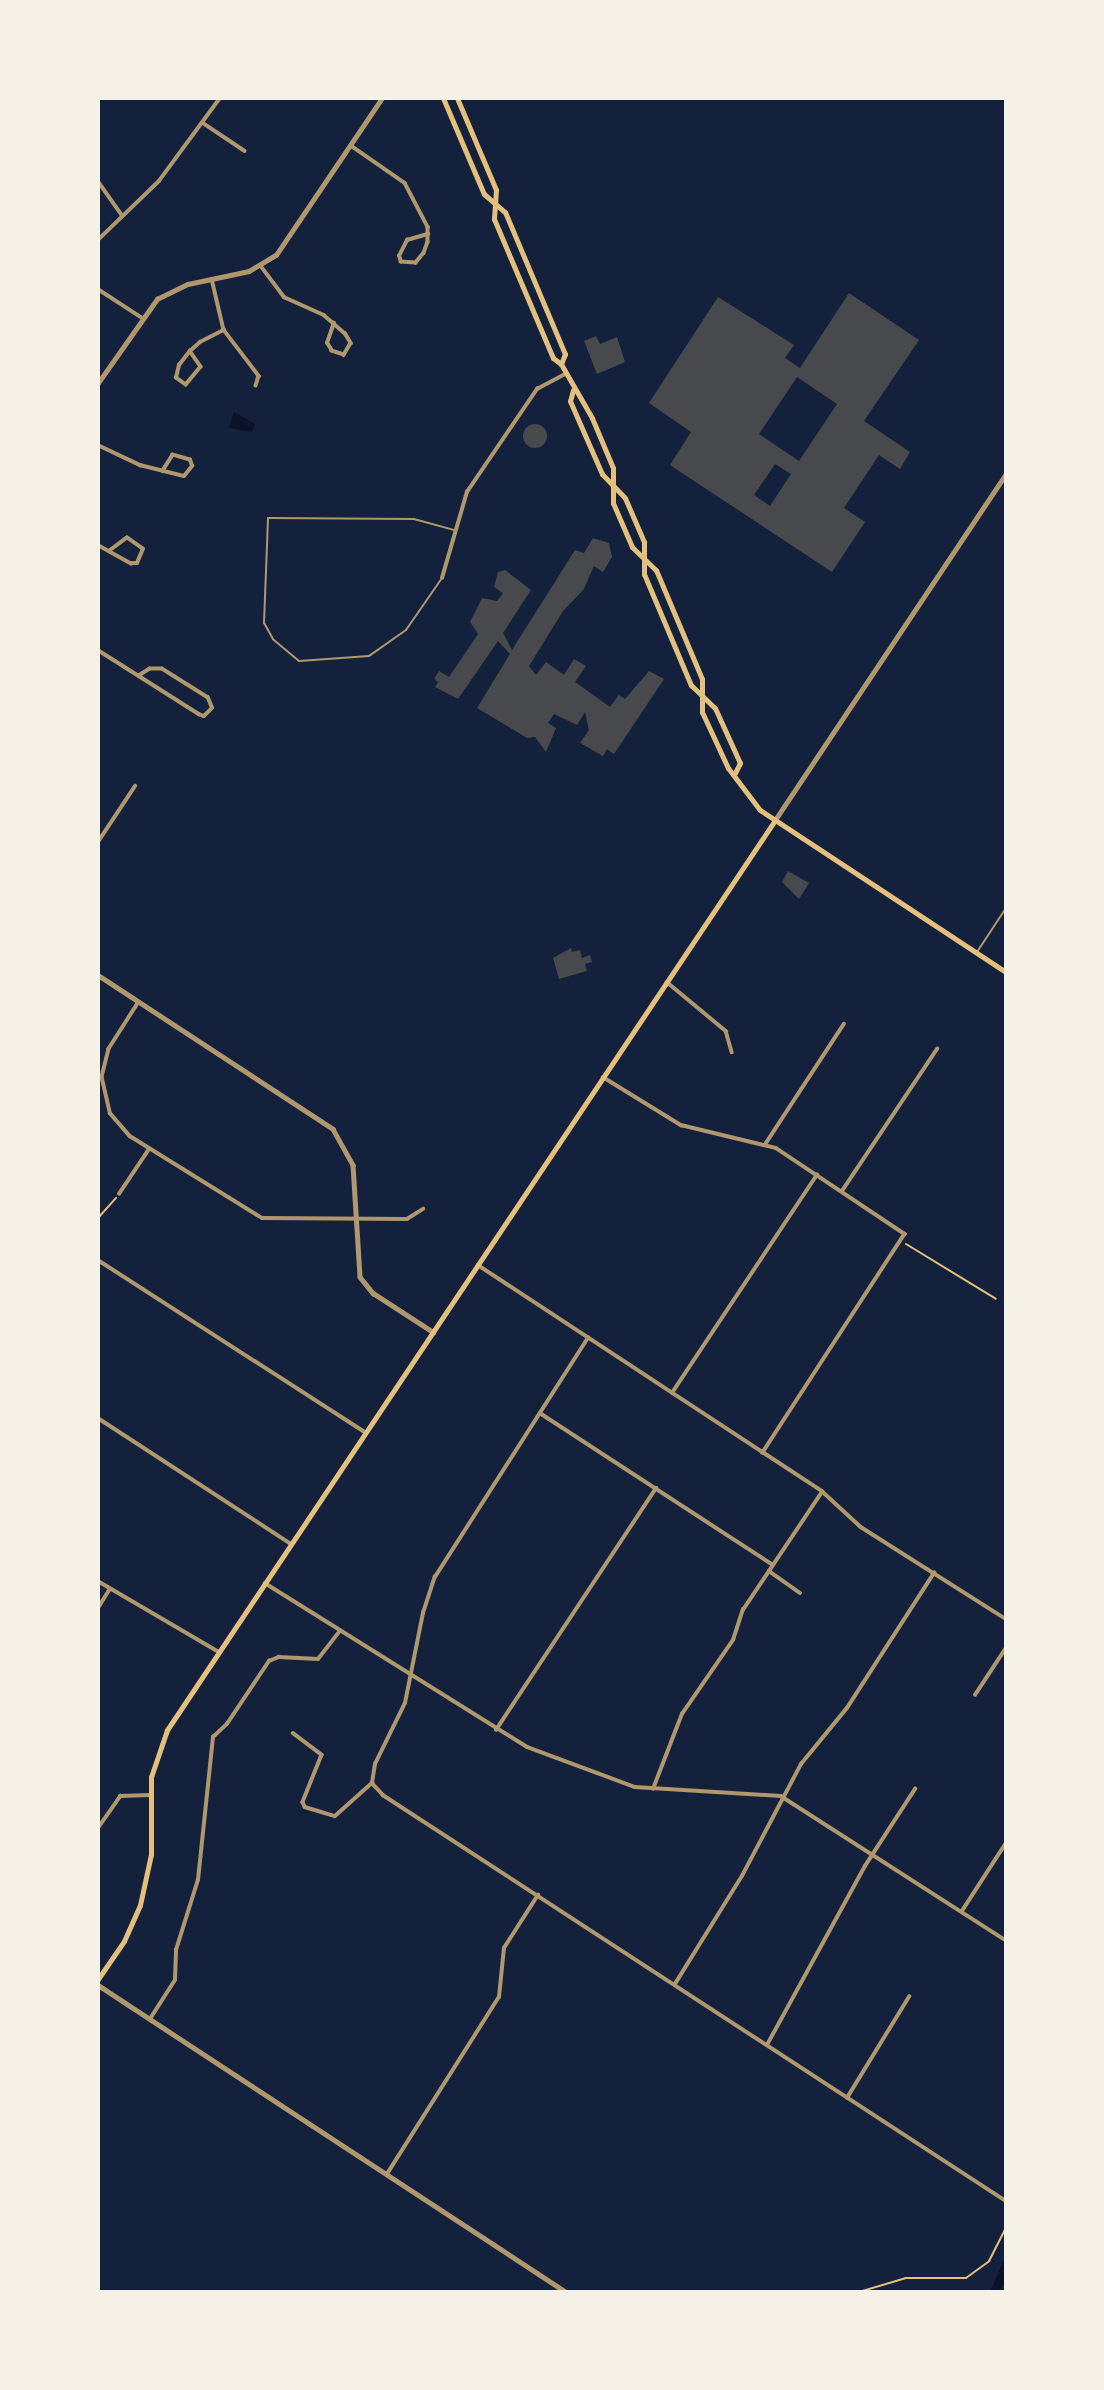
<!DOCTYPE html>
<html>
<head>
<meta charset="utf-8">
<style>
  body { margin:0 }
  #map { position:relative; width:1104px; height:2390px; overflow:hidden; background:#14213d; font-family:Lato,sans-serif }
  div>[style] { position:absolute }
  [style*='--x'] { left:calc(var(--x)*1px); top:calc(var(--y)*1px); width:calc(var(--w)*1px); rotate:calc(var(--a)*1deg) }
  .water>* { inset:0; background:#0b132b }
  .building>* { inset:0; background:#48494c }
  .round { border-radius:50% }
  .path>* { height:2px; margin:-1px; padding:0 1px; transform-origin:1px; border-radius:1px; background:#e5c07b }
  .service>* { height:2px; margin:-1px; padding:0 1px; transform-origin:1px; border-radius:1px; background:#b1986c }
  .minor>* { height:3.5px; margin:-1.75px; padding:0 1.75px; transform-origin:1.75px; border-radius:1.75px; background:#b1986c }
  .tertiary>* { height:4.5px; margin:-2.25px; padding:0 2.25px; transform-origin:2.25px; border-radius:2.25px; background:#b1986c }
  .secondary>* { height:5px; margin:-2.5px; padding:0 2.5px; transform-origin:2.5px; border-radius:2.5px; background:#e5c07b }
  span { translate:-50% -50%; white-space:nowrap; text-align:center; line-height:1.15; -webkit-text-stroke:5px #f6f1e7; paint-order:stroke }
  .frame { position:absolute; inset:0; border:100px solid #f6f1e7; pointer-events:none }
</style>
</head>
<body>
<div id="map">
  <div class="water">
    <i style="clip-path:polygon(234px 412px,255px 424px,252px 432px,229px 428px)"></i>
    <i style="clip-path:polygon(1006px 2255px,1005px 2282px,1000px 2292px,990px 2292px)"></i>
  </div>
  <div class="building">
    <i style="clip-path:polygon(evenodd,849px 293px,919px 340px,864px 421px,910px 452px,900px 469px,879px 455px,844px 508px,865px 522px,832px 572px,670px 465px,691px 432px,649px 403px,718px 297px,794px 345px,785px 358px,800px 368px,849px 293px,797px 377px,837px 404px,799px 461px,759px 434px,797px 377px,849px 293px,775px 464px,791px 474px,770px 506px,754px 495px,775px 464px)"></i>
    <i style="clip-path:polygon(596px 336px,600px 344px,617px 337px,625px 362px,597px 374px,584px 341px)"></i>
    <i class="round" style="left:523px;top:424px;width:24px;height:24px"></i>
    <i style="clip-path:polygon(593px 538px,609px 543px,612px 557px,603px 572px,594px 566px,584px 589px,563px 611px,529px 666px,536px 675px,546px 662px,564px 675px,574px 659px,586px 666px,575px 682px,610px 707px,619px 695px,625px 699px,649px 671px,664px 679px,614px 754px,607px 749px,603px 756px,580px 743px,589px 730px,585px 712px,577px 725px,554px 714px,548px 723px,556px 728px,546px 752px,535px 737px,527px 738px,477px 708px,510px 654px,498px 641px,458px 699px,435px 687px,438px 682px,434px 679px,439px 671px,449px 677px,478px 634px,470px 622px,482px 598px,497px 601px,503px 593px,494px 587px,498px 572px,505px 570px,531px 590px,503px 633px,512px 650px,575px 550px,584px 553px)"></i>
    <i style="clip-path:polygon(788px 871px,809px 883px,799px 899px,782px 882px)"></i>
    <i style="clip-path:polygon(571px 948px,572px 952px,580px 950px,582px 958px,590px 955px,592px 962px,585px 964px,587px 971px,559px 979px,553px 958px)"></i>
  </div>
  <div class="path">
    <i style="--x:98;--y:1218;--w:27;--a:-48"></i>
    <i style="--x:906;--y:1244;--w:105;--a:31.4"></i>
    <i style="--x:859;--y:2292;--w:49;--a:-16.6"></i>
    <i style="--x:906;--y:2278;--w:60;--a:0"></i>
    <i style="--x:966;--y:2278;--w:29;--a:-36"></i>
    <i style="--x:989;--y:2261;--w:37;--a:-63"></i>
  </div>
  <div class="service">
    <i style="--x:442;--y:578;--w:63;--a:124.7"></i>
    <i style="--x:406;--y:630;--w:45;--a:144.9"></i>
    <i style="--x:369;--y:656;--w:70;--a:175.9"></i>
    <i style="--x:299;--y:661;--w:34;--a:-140"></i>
    <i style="--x:273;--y:639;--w:18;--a:-119"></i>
    <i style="--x:264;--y:623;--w:105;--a:-87.8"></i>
    <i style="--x:268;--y:518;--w:146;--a:0.4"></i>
    <i style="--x:414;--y:519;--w:41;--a:15.4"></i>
    <i style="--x:977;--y:952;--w:53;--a:-56.6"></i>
  </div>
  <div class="minor">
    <i style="--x:98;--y:99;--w:1;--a:-45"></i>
    <i style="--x:203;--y:123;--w:50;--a:33.7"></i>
    <i style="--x:353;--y:147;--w:63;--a:34.7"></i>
    <i style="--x:405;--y:183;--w:50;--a:62.4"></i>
    <i style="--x:428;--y:227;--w:15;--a:90"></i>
    <i style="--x:428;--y:242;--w:12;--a:110"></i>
    <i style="--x:424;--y:253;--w:13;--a:129"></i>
    <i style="--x:416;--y:263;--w:15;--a:-176"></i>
    <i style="--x:401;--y:262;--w:6;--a:-108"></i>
    <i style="--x:399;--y:256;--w:18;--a:-63"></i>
    <i style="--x:407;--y:240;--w:22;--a:-16"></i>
    <i style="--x:98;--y:181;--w:42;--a:54.8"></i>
    <i style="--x:98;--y:240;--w:85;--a:-44"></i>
    <i style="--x:159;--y:181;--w:103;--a:-53.7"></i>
    <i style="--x:261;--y:266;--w:39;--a:53"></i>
    <i style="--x:284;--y:297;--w:44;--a:24.2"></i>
    <i style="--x:324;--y:315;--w:28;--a:41"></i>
    <i style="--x:345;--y:333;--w:12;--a:59"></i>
    <i style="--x:351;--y:343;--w:14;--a:120"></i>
    <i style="--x:344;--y:355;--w:13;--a:-162"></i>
    <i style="--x:332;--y:351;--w:9;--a:-122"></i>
    <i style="--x:327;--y:343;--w:21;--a:-71"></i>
    <i style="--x:212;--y:279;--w:52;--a:76.8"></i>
    <i style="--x:224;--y:330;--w:58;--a:52.7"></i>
    <i style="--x:259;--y:376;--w:10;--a:107"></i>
    <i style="--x:98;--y:289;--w:51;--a:33.1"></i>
    <i style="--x:190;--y:351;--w:19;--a:55"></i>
    <i style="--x:201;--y:367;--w:23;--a:130"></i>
    <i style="--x:186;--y:385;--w:12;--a:-145"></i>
    <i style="--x:176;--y:378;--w:13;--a:-77"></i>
    <i style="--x:179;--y:365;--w:18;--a:-52"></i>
    <i style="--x:190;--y:351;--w:13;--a:-42"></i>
    <i style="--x:200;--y:342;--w:27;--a:-27"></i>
    <i style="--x:98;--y:445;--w:47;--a:25.5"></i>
    <i style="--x:140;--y:465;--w:45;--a:14"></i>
    <i style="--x:184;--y:476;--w:13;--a:-51"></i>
    <i style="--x:192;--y:466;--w:6;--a:-108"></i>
    <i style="--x:190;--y:460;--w:18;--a:-164"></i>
    <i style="--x:173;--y:455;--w:19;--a:122"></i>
    <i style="--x:98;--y:545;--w:38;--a:29"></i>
    <i style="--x:131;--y:563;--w:6;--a:0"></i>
    <i style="--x:137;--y:563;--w:15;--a:-67"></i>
    <i style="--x:143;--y:549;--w:19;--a:-145"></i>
    <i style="--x:127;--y:538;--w:21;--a:143"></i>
    <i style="--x:442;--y:578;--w:90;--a:-73.8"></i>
    <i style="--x:467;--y:492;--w:125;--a:-55.8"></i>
    <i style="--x:537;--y:389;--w:32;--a:-28"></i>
    <i style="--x:98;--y:650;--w:120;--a:32.4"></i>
    <i style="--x:199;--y:714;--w:5;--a:22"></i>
    <i style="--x:204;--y:716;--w:11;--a:-45"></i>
    <i style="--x:212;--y:708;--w:11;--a:-112"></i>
    <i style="--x:208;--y:698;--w:54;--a:-147.8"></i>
    <i style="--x:162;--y:669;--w:12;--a:180"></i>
    <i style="--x:150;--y:669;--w:13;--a:148"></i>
    <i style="--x:98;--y:842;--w:67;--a:-56.5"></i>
    <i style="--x:667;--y:982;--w:77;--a:39.7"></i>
    <i style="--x:726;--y:1031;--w:22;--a:74"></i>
    <i style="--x:139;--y:1002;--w:56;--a:122.6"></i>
    <i style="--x:109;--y:1049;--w:29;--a:104"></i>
    <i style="--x:102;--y:1077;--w:37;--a:77"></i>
    <i style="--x:110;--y:1113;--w:30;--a:49"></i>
    <i style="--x:130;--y:1136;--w:155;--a:31.8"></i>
    <i style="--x:262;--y:1218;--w:145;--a:0.4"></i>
    <i style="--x:407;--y:1219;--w:19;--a:-32"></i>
    <i style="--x:603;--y:1077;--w:92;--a:31.6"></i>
    <i style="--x:681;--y:1125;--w:98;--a:13.6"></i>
    <i style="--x:776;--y:1148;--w:155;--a:33.7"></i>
    <i style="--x:905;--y:1234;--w:261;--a:123"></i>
    <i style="--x:766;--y:1143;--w:142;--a:-56.8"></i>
    <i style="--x:842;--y:1191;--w:171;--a:-56.2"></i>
    <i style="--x:119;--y:1194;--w:54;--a:-56.3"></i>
    <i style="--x:98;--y:1260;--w:319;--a:32.8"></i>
    <i style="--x:478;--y:1265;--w:412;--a:33.3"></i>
    <i style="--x:822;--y:1491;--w:53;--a:42.7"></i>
    <i style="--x:861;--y:1527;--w:172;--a:32.4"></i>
    <i style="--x:672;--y:1393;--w:262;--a:-56.4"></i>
    <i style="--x:540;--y:1413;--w:278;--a:33.1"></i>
    <i style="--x:98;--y:1418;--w:230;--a:33.1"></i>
    <i style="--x:769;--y:1571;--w:38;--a:35"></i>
    <i style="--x:98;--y:1581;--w:140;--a:30.4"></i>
    <i style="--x:265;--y:1583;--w:309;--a:32"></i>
    <i style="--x:527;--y:1747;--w:115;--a:20.3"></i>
    <i style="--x:635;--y:1787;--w:146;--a:3.5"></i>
    <i style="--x:781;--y:1796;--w:265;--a:32.7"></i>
    <i style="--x:98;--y:1608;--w:22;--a:-58"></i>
    <i style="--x:975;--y:1695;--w:56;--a:-56.6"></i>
    <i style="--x:496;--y:1730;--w:290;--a:-56.5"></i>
    <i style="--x:293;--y:1733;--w:36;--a:37"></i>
    <i style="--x:322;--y:1755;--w:51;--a:112"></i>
    <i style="--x:303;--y:1802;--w:5;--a:68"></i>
    <i style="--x:305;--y:1807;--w:31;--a:17"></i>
    <i style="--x:335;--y:1816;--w:50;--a:-41.7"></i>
    <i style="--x:372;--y:1783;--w:16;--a:47"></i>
    <i style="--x:383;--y:1795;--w:744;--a:33.09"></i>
    <i style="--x:372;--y:1783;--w:19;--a:-81"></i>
    <i style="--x:375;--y:1764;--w:68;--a:-63.8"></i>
    <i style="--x:405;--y:1703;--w:92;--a:-78.7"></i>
    <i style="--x:423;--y:1613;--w:38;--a:-72"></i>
    <i style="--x:435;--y:1577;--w:284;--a:-57.4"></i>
    <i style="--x:653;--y:1789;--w:80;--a:-68.9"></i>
    <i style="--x:682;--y:1714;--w:90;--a:-55.4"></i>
    <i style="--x:733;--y:1640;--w:32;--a:-72"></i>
    <i style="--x:743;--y:1610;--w:142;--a:-56.2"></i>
    <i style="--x:98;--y:1828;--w:39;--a:-55"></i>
    <i style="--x:120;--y:1796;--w:30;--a:-2"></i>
    <i style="--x:962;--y:1911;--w:81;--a:-57.1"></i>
    <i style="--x:675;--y:1984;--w:127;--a:-58.2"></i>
    <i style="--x:742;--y:1876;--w:127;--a:-62.2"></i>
    <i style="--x:801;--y:1764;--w:72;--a:-50.6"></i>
    <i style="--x:847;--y:1708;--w:161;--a:-57.2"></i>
    <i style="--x:150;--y:2019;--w:46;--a:-57.3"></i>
    <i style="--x:175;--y:1980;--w:30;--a:-88"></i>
    <i style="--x:176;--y:1950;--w:73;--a:-72.6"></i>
    <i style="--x:198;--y:1880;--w:144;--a:-84"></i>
    <i style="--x:213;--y:1737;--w:19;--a:-43"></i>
    <i style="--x:227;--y:1724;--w:76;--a:-56.3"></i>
    <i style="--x:269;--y:1661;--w:11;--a:-22"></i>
    <i style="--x:279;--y:1657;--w:39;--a:3"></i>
    <i style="--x:318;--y:1659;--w:36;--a:-52"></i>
    <i style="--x:767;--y:2045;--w:204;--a:-61.3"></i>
    <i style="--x:865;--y:1866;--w:92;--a:-57"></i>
    <i style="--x:847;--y:2098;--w:119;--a:-58.5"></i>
    <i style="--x:387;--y:2174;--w:209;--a:-57.7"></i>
    <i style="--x:499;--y:1997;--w:49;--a:-84.2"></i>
    <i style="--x:504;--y:1948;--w:63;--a:-57.3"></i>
  </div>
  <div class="tertiary">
    <i style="--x:98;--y:383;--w:103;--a:-54.9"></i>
    <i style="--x:157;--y:299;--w:34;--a:-26"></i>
    <i style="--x:188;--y:284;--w:62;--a:-12"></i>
    <i style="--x:249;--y:271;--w:31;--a:-31"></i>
    <i style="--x:276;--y:255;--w:189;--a:-56"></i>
    <i style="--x:775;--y:820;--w:417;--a:-56.3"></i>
    <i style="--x:98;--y:975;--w:281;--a:33.2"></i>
    <i style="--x:333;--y:1129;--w:41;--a:60.9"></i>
    <i style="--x:353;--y:1165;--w:112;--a:86.4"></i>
    <i style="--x:360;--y:1277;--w:21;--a:51"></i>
    <i style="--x:373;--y:1293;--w:72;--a:33"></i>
    <i style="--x:98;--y:1985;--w:560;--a:33.26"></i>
  </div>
  <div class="secondary">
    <i style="--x:443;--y:98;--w:104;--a:66.9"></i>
    <i style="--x:484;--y:194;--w:28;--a:41"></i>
    <i style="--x:505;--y:212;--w:154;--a:67.1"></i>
    <i style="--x:565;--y:354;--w:11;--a:112"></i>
    <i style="--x:457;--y:98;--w:100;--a:67"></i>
    <i style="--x:496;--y:190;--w:29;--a:94"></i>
    <i style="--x:494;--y:219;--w:151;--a:67"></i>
    <i style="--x:553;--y:358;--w:10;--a:37"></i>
    <i style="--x:561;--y:364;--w:62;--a:60.1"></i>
    <i style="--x:592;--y:418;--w:54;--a:67.2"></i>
    <i style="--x:613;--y:468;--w:35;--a:90"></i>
    <i style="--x:613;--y:503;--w:48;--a:66.6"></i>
    <i style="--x:632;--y:547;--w:33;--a:44"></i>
    <i style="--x:656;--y:570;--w:118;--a:67.1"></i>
    <i style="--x:702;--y:679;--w:33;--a:90"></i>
    <i style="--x:702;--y:712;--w:62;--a:65.1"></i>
    <i style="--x:728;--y:768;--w:53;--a:52.7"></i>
    <i style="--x:760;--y:810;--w:295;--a:33.4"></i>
    <i style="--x:573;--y:390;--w:11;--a:105"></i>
    <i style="--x:570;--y:401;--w:80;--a:66.3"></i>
    <i style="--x:602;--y:474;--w:33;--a:46"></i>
    <i style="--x:625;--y:498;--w:48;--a:66.6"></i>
    <i style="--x:644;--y:542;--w:32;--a:90"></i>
    <i style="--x:644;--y:574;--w:121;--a:67.1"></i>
    <i style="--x:691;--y:685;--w:33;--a:44"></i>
    <i style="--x:715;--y:708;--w:60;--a:65.6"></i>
    <i style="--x:740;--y:763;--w:13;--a:117"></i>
    <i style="--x:98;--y:1979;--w:46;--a:-55.6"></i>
    <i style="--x:124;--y:1941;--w:39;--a:-66"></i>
    <i style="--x:140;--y:1905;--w:52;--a:-77.8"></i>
    <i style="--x:151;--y:1854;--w:77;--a:-90"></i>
    <i style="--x:151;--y:1777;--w:50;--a:-71.2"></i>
    <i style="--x:167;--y:1730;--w:1094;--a:-56.25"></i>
  </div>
  <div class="frame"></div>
</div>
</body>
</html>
